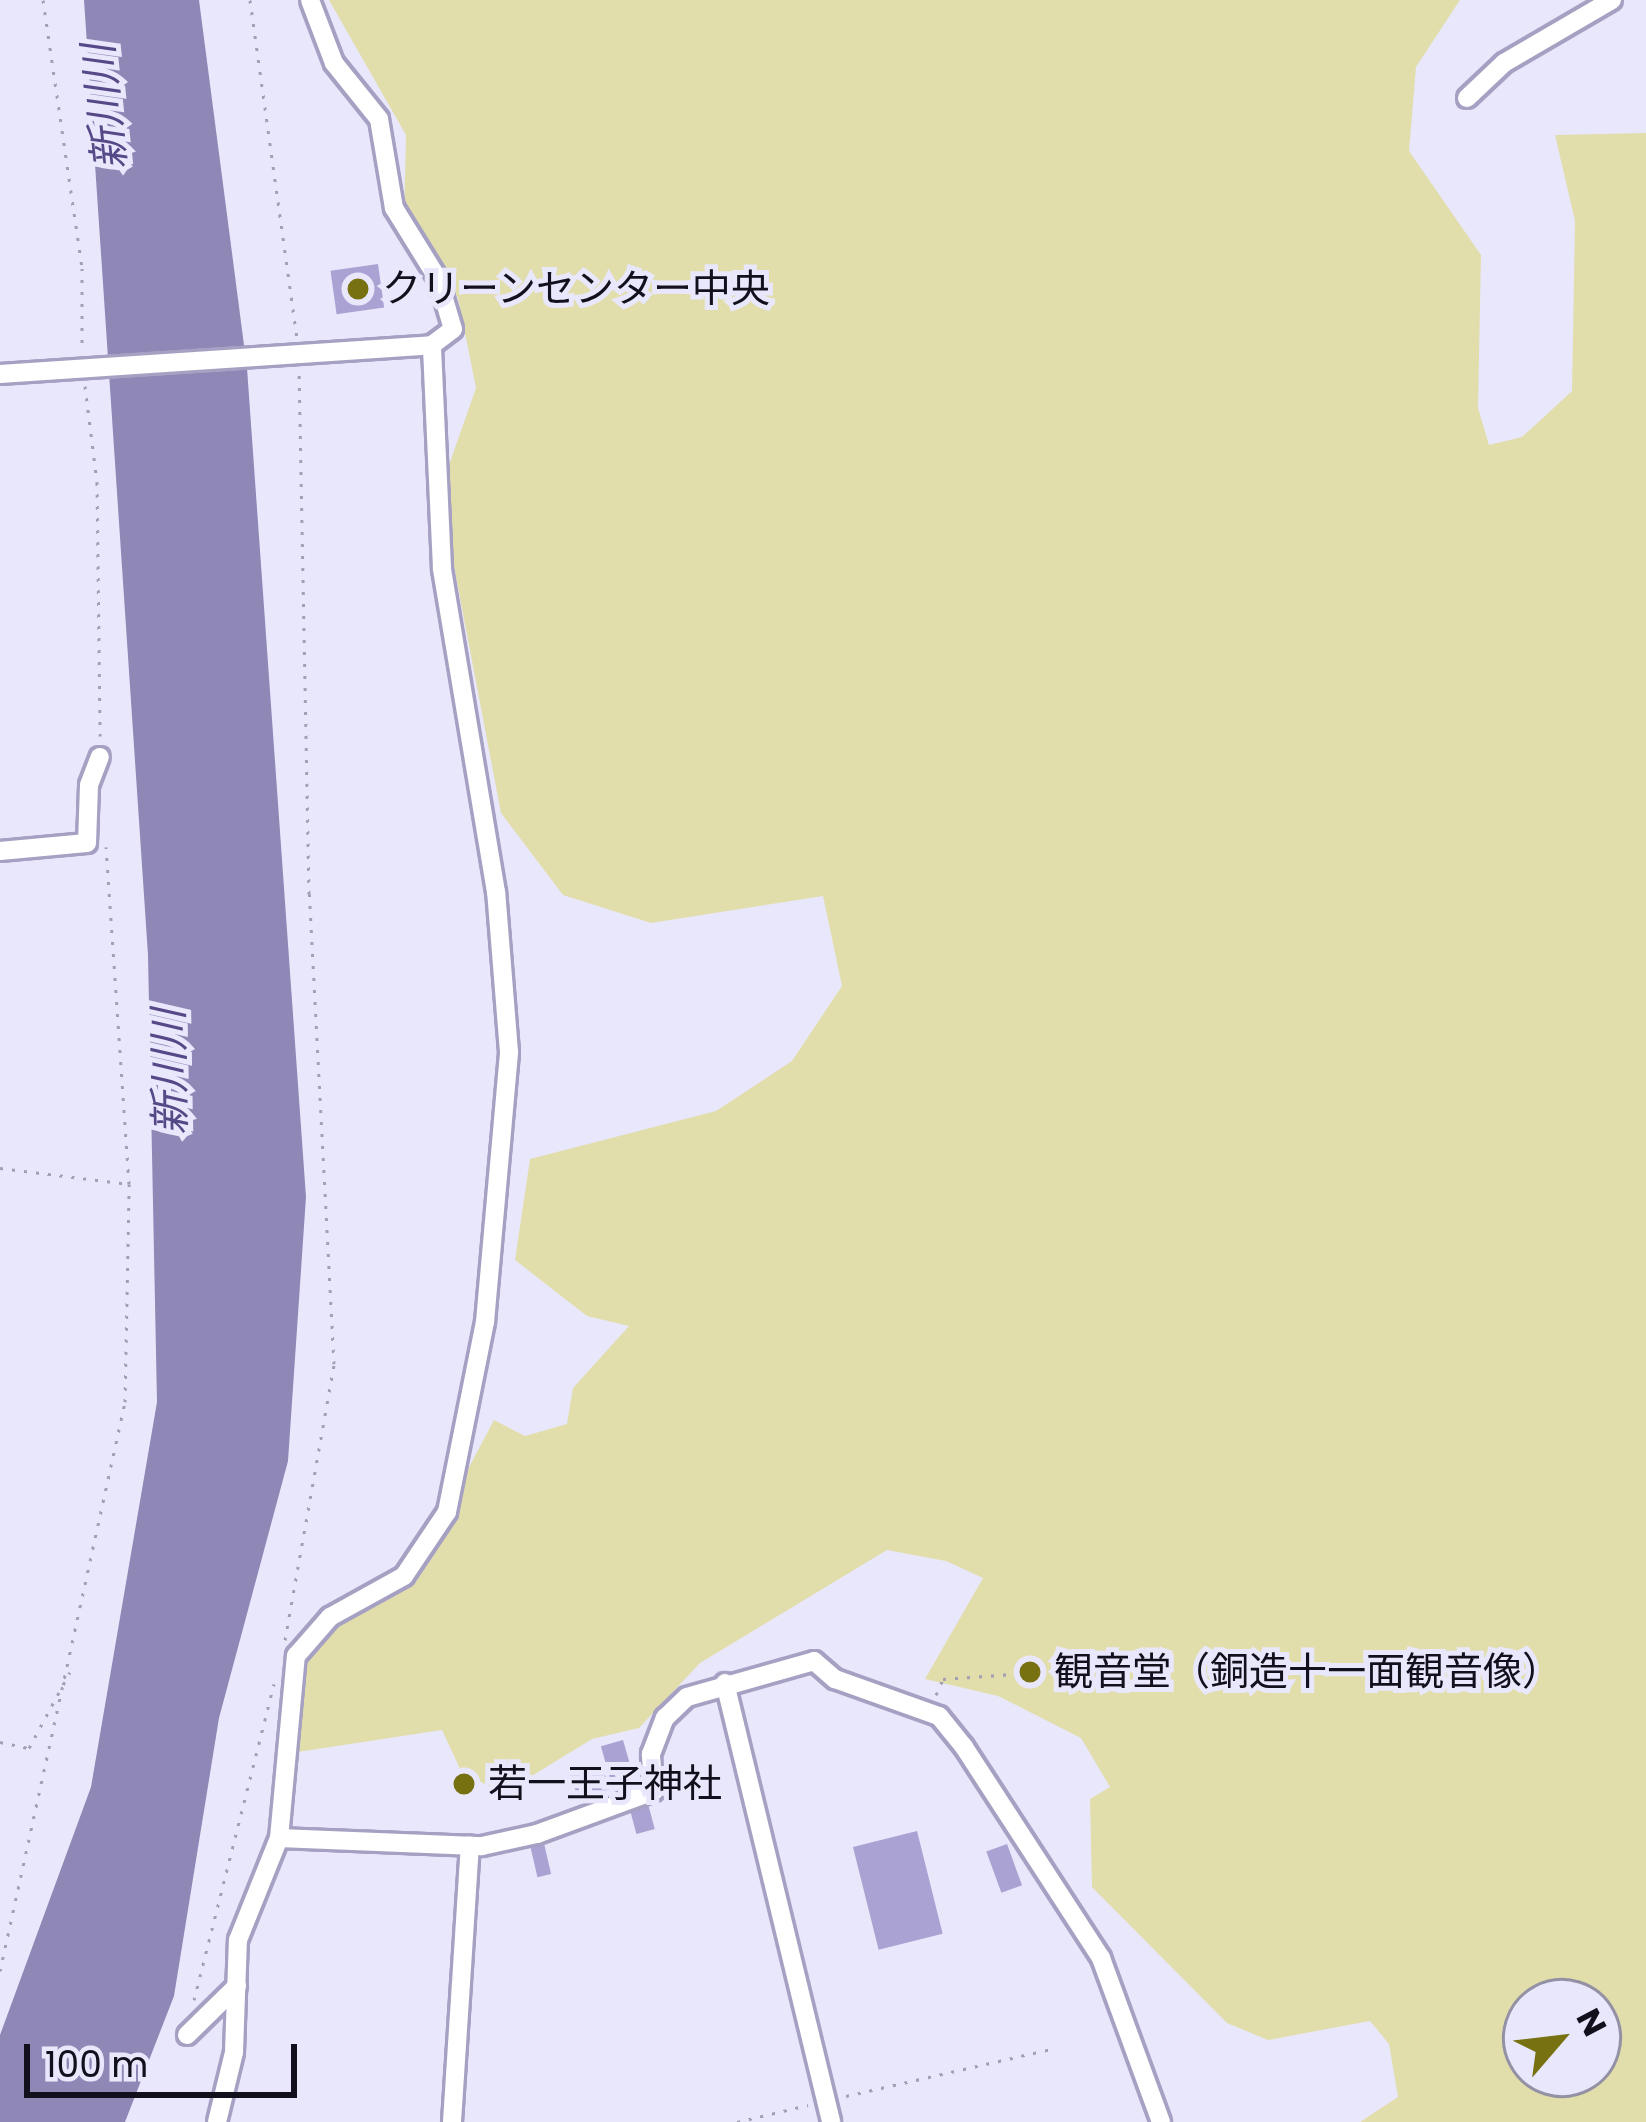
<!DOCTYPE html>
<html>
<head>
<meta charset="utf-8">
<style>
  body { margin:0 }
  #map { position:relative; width:1646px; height:2122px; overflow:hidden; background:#e9e7fc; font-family:Poppins,"Noto Sans JP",sans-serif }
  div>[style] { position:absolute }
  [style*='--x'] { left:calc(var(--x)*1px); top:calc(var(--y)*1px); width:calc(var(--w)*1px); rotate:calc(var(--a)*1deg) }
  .green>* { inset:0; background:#e1deac }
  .water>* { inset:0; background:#8f87b5 }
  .building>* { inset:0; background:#aaa2d2; transform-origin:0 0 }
  .path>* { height:3px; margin-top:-1.5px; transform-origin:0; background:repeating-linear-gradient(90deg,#a2a0b2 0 3px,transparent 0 12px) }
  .roads { filter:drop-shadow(3px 0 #a6a1c3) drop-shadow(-3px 0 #a6a1c3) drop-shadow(0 3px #a6a1c3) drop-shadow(0 -3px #a6a1c3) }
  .street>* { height:18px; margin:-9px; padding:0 9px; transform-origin:9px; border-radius:9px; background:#fff }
  .dots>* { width:33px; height:33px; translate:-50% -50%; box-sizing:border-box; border:6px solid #e9e7fc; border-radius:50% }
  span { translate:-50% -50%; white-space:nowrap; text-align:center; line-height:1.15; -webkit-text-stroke:10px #e9e7fc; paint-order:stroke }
  .poi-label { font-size:39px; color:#12101d }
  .left { translate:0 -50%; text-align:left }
  .water-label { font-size:42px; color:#564987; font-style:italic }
  .north { position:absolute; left:1502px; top:1978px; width:120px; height:120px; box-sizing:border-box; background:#e9e7fc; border:3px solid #9391a3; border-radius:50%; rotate:62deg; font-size:33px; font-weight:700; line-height:48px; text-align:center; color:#12101d }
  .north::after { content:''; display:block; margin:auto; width:42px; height:54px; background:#777112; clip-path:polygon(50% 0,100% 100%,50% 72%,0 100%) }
  .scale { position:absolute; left:24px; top:2044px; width:273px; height:54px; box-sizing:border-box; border:6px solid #12101d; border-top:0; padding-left:15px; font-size:36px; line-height:42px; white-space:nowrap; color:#12101d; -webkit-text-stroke:9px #e9e7fc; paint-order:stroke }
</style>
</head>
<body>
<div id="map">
  <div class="green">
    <i style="clip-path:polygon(evenodd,329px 0,1460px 0,1416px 67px,1409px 151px,1481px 255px,1478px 408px,1489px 445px,1522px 437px,1572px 391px,1575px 221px,1555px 135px,1646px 133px,1646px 2122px,1360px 2122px,1398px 2097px,1389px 2044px,1370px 2021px,1268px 2040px,1227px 2023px,1092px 1887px,1090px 1799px,1110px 1787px,1081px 1738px,998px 1696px,925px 1679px,983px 1578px,946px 1561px,887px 1550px,700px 1663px,639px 1728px,592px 1739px,504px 1793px,462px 1773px,442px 1730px,291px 1753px,298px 1657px,332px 1621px,382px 1603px,420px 1560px,494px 1420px,525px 1436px,567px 1424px,573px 1388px,629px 1326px,587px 1316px,515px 1260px,530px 1159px,716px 1111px,792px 1061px,842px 986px,823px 896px,651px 923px,563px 895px,501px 813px,453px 561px,449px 465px,476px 388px,458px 298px,404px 223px,406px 135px,329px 0,1526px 2002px,1598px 2002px,1598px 2074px,1526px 2074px,1526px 2002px)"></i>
  </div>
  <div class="water">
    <i style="clip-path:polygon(84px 0,199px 0,247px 368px,306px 1197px,288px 1461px,219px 1718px,174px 1996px,125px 2122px,0 2122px,0 2035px,91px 1787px,157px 1402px,148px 955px)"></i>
  </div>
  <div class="building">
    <i style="left:378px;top:264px;width:44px;height:48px;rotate:82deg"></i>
    <i style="left:623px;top:1740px;width:33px;height:23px;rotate:74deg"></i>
    <i style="left:601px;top:1764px;width:27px;height:33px;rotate:70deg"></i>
    <i style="left:647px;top:1800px;width:30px;height:19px;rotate:75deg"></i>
    <i style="left:917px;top:1831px;width:106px;height:66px;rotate:76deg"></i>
    <i style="left:543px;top:1839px;width:36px;height:14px;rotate:77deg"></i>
    <i style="left:1007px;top:1844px;width:44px;height:22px;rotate:70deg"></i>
  </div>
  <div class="path">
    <i style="--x:43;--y:0;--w:271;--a:81.7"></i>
    <i style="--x:82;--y:268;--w:79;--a:90"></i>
    <i style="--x:250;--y:0;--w:340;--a:82.1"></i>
    <i style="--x:85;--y:386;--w:97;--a:82.9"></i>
    <i style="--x:97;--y:482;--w:254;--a:89.3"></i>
    <i style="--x:0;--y:1168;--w:130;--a:7.1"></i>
    <i style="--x:285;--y:1640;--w:280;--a:-79.9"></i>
    <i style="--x:334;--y:1364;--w:471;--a:-93"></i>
    <i style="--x:309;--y:894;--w:524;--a:-91.09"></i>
    <i style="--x:936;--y:1695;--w:17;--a:-66"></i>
    <i style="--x:943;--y:1679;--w:83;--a:-4.1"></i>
    <i style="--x:0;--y:1742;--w:30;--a:12"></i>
    <i style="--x:29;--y:1748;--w:86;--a:-61.7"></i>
    <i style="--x:0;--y:1971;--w:583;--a:-77.61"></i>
    <i style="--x:125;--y:1402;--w:218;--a:-88.9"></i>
    <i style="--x:129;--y:1184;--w:338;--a:-93.9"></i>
    <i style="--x:194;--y:2000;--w:326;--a:-75.8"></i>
    <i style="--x:846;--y:2096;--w:214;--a:-12.9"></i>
    <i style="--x:737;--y:2122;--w:73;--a:-13.5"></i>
  </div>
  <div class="roads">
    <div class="street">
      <i style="--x:1467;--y:98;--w:51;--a:-43.4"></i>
      <i style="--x:1504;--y:63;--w:125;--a:-30.3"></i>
      <i style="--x:0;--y:374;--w:433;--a:-3.8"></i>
      <i style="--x:432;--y:345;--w:26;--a:-37"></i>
      <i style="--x:453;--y:329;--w:52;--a:-106.7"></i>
      <i style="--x:438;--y:279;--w:84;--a:-121.8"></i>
      <i style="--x:394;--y:208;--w:90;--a:-99.6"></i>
      <i style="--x:379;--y:119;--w:72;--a:-128.8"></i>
      <i style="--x:334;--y:63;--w:67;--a:-110.9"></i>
      <i style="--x:0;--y:851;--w:87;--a:-5.3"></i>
      <i style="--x:87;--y:843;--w:58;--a:-88"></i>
      <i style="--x:89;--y:785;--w:30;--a:-69"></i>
      <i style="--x:725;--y:1683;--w:452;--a:76.4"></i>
      <i style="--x:279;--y:1838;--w:203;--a:2.3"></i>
      <i style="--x:482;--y:1846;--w:56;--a:-12.3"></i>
      <i style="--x:537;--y:1834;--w:125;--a:-20.2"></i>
      <i style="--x:654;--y:1791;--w:37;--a:-95"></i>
      <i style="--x:651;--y:1754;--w:39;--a:-69"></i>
      <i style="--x:665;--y:1718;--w:30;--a:-44"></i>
      <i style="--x:687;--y:1697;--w:132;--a:-15.8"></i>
      <i style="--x:814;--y:1661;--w:28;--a:41"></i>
      <i style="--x:835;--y:1679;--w:110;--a:19.6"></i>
      <i style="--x:939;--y:1716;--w:40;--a:51"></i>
      <i style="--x:964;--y:1747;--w:252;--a:57"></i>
      <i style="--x:1101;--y:1958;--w:175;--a:69.9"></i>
      <i style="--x:187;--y:2035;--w:70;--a:-44.4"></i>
      <i style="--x:217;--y:2122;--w:72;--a:-76.3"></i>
      <i style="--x:234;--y:2052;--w:112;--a:-88"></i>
      <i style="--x:238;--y:1940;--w:110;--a:-68.1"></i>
      <i style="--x:279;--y:1838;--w:183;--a:-84.7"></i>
      <i style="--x:296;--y:1656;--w:52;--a:-48.9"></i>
      <i style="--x:330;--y:1617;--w:85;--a:-29"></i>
      <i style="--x:404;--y:1576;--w:77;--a:-56.1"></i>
      <i style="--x:447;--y:1512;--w:194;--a:-78.7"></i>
      <i style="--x:485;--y:1322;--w:271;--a:-84.9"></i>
      <i style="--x:509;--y:1052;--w:161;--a:-94.6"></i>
      <i style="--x:496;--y:892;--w:328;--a:-99.5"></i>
      <i style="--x:442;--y:568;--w:223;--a:-92.6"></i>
      <i style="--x:452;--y:2122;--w:277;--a:-86.3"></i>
    </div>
  </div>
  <div class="dots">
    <i style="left:358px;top:289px;background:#777112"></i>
    <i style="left:1030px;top:1672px;background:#777112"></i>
    <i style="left:464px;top:1784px;background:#777112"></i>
  </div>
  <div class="poi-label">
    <span class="left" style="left:382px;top:289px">クリーンセンター中央</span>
    <span class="left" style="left:1054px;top:1672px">観音堂（銅造十一面観音像）</span>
    <span class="left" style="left:488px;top:1784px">若一王子神社</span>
  </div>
  <div class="water-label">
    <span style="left:105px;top:107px;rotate:-96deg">新川川</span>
    <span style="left:170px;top:1072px;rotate:-91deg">新川川</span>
  </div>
  <div class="north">N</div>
  <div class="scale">100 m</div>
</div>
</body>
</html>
